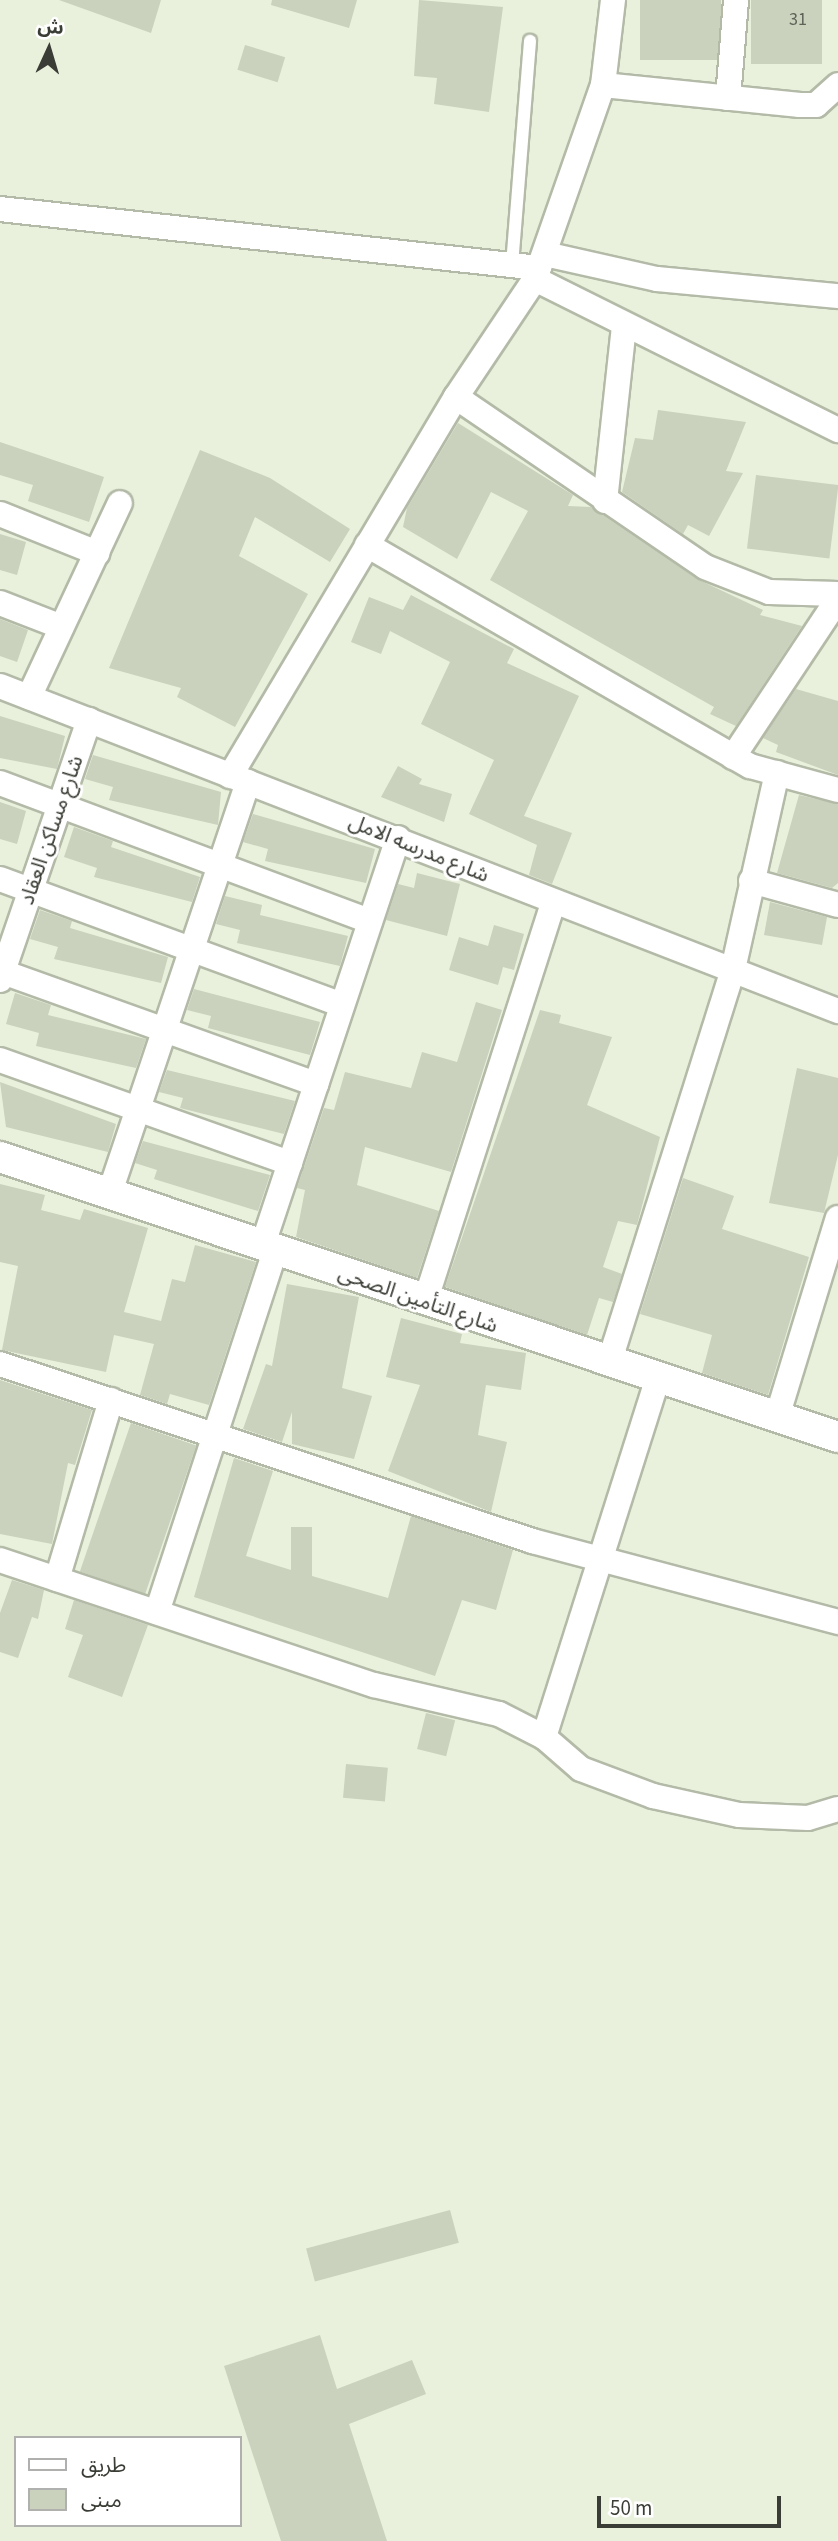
<!DOCTYPE html>
<html>
<head>
<meta charset="utf-8">
<style>
  body { margin:0 }
  #map { position:relative; width:838px; height:2541px; overflow:hidden; background:#e9f0dc; font-family:"Source Sans 3","Noto Sans Arabic",sans-serif }
  div>[style] { position:absolute }
  [style*='--x'] { left:calc(var(--x)*1px); top:calc(var(--y)*1px); width:calc(var(--w)*1px); rotate:calc(var(--a)*1deg) }
  .building>* { inset:0; background:#cad1bd; transform-origin:0 0 }
  .roads { filter:drop-shadow(2px 0 #b3baa7) drop-shadow(-2px 0 #b3baa7) drop-shadow(0 2px #b3baa7) drop-shadow(0 -2px #b3baa7) }
  .service>* { height:12px; margin:-6px; padding:0 6px; transform-origin:6px; border-radius:6px; background:#fff }
  .minor>* { height:24px; margin:-12px; padding:0 12px; transform-origin:12px; border-radius:12px; background:#fff }
  .tertiary>* { height:30px; margin:-15px; padding:0 15px; transform-origin:15px; border-radius:15px; background:#fff }
  span { translate:-50% -50%; white-space:nowrap; text-align:center; line-height:1.15; -webkit-text-stroke:6px #fff; paint-order:stroke }
  .number-label { font-size:18px; color:#5e6257 }
  .number-label span { -webkit-text-stroke-width:0 }
  .street-label { font-size:21px; color:#3a3d35 }
  .legend { position:absolute; left:14px; top:2436px; width:228px; height:91px; box-sizing:border-box; background:#fff; border:2px solid #b0b1ae; margin:0; padding:9px 12px; list-style:none; font-size:21px; color:#3a3d35 }
  .legend li { display:flex; align-items:center; gap:14px; height:35px }
  .legend b { width:35px; border:2px solid #b0b1ae }
  .north { position:absolute; left:14px; top:14px; width:70px; height:70px; -webkit-text-stroke:5px #fff; paint-order:stroke; rotate:4deg; font-size:19px; font-weight:700; line-height:28px; text-align:center; color:#3a3d35 }
  .north::after { content:''; display:block; margin:auto; width:24px; height:32px; background:#3a3d35; clip-path:polygon(50% 0,100% 100%,50% 72%,0 100%) }
  .scale { position:absolute; left:597px; top:2496px; width:184px; height:32px; box-sizing:border-box; border:4px solid #3a3d35; border-top:0; padding-left:9px; font-size:21px; line-height:24px; white-space:nowrap; color:#3a3d35; -webkit-text-stroke:5px #fff; paint-order:stroke }
</style>
</head>
<body>
<div id="map">
  <div class="building">
    <i style="clip-path:polygon(59px 0,161px 0,151px 33px)"></i>
    <i style="clip-path:polygon(272px 0,357px 0,349px 28px,271px 5px)"></i>
    <i style="clip-path:polygon(419px 0,503px 7px,489px 112px,434px 104px,437px 78px,414px 76px)"></i>
    <i style="left:640px;top:0;width:81px;height:60px"></i>
    <i style="left:751px;top:0;width:71px;height:64px"></i>
    <i style="left:245px;top:45px;width:42px;height:26px;rotate:17deg"></i>
    <i style="clip-path:polygon(658px 410px,746px 422px,726px 471px,743px 473px,709px 536px,688px 525px,683px 534px,622px 492px,635px 438px,653px 440px)"></i>
    <i style="clip-path:polygon(458px 423px,573px 495px,568px 506px,591px 507px,697px 579px,763px 610px,760px 615px,802px 626px,736px 726px,710px 714px,714px 707px,490px 580px,528px 511px,491px 492px,457px 559px,403px 527px,407px 508px)"></i>
    <i style="clip-path:polygon(0 442px,104px 477px,89px 522px,28px 501px,33px 485px,0 475px)"></i>
    <i style="clip-path:polygon(200px 450px,270px 478px,350px 529px,330px 562px,255px 517px,239px 556px,308px 594px,235px 727px,177px 697px,181px 688px,109px 668px)"></i>
    <i style="left:756px;top:475px;width:83px;height:74px;rotate:7deg"></i>
    <i style="clip-path:polygon(0 534px,26px 542px,17px 575px,0 570px)"></i>
    <i style="clip-path:polygon(411px 595px,514px 649px,507px 663px,579px 696px,524px 816px,572px 833px,552px 884px,529px 875px,537px 845px,469px 814px,494px 760px,421px 724px,450px 662px,390px 631px,381px 654px,351px 642px,369px 597px,403px 610px)"></i>
    <i style="clip-path:polygon(0 619px,28px 630px,17px 662px,0 656px)"></i>
    <i style="clip-path:polygon(796px 689px,838px 701px,838px 775px,776px 752px,778px 745px,763px 738px)"></i>
    <i style="clip-path:polygon(0 716px,65px 736px,57px 769px,0 758px)"></i>
    <i style="clip-path:polygon(93px 755px,221px 792px,218px 825px,109px 800px,113px 787px,85px 779px)"></i>
    <i style="clip-path:polygon(398px 766px,422px 779px,419px 784px,452px 794px,444px 822px,381px 797px)"></i>
    <i style="clip-path:polygon(799px 795px,838px 804px,838px 883px,832px 888px,777px 873px)"></i>
    <i style="clip-path:polygon(0 802px,26px 811px,17px 844px,0 839px)"></i>
    <i style="clip-path:polygon(253px 814px,375px 849px,366px 883px,265px 861px,268px 849px,243px 842px)"></i>
    <i style="clip-path:polygon(74px 827px,113px 841px,111px 847px,200px 877px,192px 902px,94px 877px,97px 868px,64px 857px)"></i>
    <i style="clip-path:polygon(417px 873px,460px 884px,447px 936px,386px 920px,398px 884px,414px 888px)"></i>
    <i style="clip-path:polygon(225px 896px,262px 905px,260px 915px,348px 936px,340px 966px,237px 943px,240px 930px,216px 924px)"></i>
    <i style="clip-path:polygon(770px 902px,827px 917px,822px 945px,764px 935px)"></i>
    <i style="clip-path:polygon(40px 910px,72px 921px,70px 928px,168px 957px,161px 983px,54px 959px,58px 947px,30px 939px)"></i>
    <i style="clip-path:polygon(494px 925px,524px 934px,514px 970px,503px 967px,498px 985px,449px 970px,459px 937px,488px 946px)"></i>
    <i style="clip-path:polygon(194px 989px,320px 1022px,310px 1055px,208px 1028px,211px 1016px,187px 1010px)"></i>
    <i style="clip-path:polygon(15px 993px,51px 1005px,48px 1015px,146px 1039px,136px 1068px,36px 1046px,39px 1033px,6px 1024px)"></i>
    <i style="clip-path:polygon(476px 1002px,502px 1010px,451px 1172px,365px 1147px,357px 1185px,439px 1211px,417px 1278px,296px 1237px,305px 1190px,297px 1188px,324px 1108px,334px 1110px,345px 1072px,411px 1088px,422px 1052px,457px 1062px)"></i>
    <i style="clip-path:polygon(540px 1010px,561px 1015px,559px 1023px,612px 1037px,587px 1105px,660px 1137px,637px 1225px,618px 1221px,603px 1267px,622px 1274px,613px 1302px,599px 1298px,587px 1335px,445px 1287px)"></i>
    <i style="clip-path:polygon(797px 1068px,838px 1078px,838px 1155px,824px 1213px,769px 1203px)"></i>
    <i style="clip-path:polygon(167px 1070px,295px 1101px,284px 1134px,180px 1108px,183px 1098px,159px 1092px)"></i>
    <i style="clip-path:polygon(0 1082px,116px 1124px,108px 1152px,6px 1127px)"></i>
    <i style="clip-path:polygon(143px 1141px,270px 1175px,258px 1211px,154px 1179px,157px 1170px,135px 1163px)"></i>
    <i style="clip-path:polygon(683px 1178px,734px 1196px,722px 1229px,809px 1257px,768px 1395px,702px 1373px,712px 1335px,640px 1314px)"></i>
    <i style="clip-path:polygon(0 1184px,45px 1195px,41px 1210px,80px 1220px,84px 1209px,148px 1228px,124px 1312px,161px 1321px,172px 1279px,185px 1282px,195px 1245px,256px 1262px,209px 1405px,170px 1394px,167px 1404px,140px 1395px,154px 1344px,114px 1335px,106px 1372px,2px 1350px,18px 1266px,0 1262px)"></i>
    <i style="clip-path:polygon(287px 1284px,359px 1297px,342px 1388px,372px 1396px,354px 1459px,292px 1444px,292px 1412px,282px 1442px,243px 1429px,266px 1364px,272px 1366px)"></i>
    <i style="clip-path:polygon(401px 1318px,462px 1334px,460px 1343px,526px 1353px,521px 1390px,486px 1385px,478px 1435px,507px 1442px,491px 1512px,388px 1471px,420px 1385px,386px 1377px)"></i>
    <i style="clip-path:polygon(0 1380px,92px 1410px,75px 1465px,68px 1463px,52px 1544px,0 1534px)"></i>
    <i style="left:131px;top:1423px;width:69px;height:157px;rotate:19deg"></i>
    <i style="clip-path:polygon(234px 1458px,273px 1471px,246px 1556px,291px 1570px,291px 1527px,312px 1527px,312px 1576px,388px 1598px,411px 1516px,513px 1550px,496px 1610px,462px 1600px,435px 1676px,194px 1597px)"></i>
    <i style="clip-path:polygon(12px 1580px,44px 1590px,38px 1619px,32px 1617px,18px 1658px,0 1652px,0 1613px)"></i>
    <i style="clip-path:polygon(74px 1600px,148px 1625px,122px 1697px,68px 1677px,83px 1635px,65px 1629px)"></i>
    <i style="left:426px;top:1713px;width:30px;height:37px;rotate:14deg"></i>
    <i style="left:346px;top:1764px;width:42px;height:34px;rotate:5deg"></i>
    <i style="left:450px;top:2210px;width:34px;height:149px;rotate:75deg"></i>
    <i style="clip-path:polygon(320px 2335px,337px 2389px,412px 2360px,426px 2394px,349px 2424px,387px 2541px,281px 2541px,224px 2366px)"></i>
  </div>
  <div class="roads">
    <div class="service">
      <i style="--x:512;--y:265;--w:225;--a:-85.4"></i>
    </div>
    <div class="minor">
      <i style="--x:603;--y:85;--w:198;--a:5.8"></i>
      <i style="--x:800;--y:105;--w:16;--a:0"></i>
      <i style="--x:816;--y:105;--w:30;--a:-42"></i>
      <i style="--x:728;--y:98;--w:98;--a:-85.3"></i>
      <i style="--x:0;--y:209;--w:542;--a:6.25"></i>
      <i style="--x:545;--y:254;--w:115;--a:12.6"></i>
      <i style="--x:657;--y:279;--w:182;--a:5.4"></i>
      <i style="--x:535;--y:279;--w:339;--a:26.5"></i>
      <i style="--x:456;--y:397;--w:301;--a:34.3"></i>
      <i style="--x:705;--y:567;--w:69;--a:21.3"></i>
      <i style="--x:769;--y:592;--w:69;--a:1.7"></i>
      <i style="--x:605;--y:501;--w:175;--a:-83.8"></i>
      <i style="--x:0;--y:514;--w:105;--a:21.9"></i>
      <i style="--x:367;--y:545;--w:442;--a:30"></i>
      <i style="--x:750;--y:766;--w:91;--a:15.3"></i>
      <i style="--x:0;--y:603;--w:66;--a:21.2"></i>
      <i style="--x:0;--y:686;--w:899;--a:21.2"></i>
      <i style="--x:29;--y:697;--w:214;--a:-64.9"></i>
      <i style="--x:733;--y:757;--w:190;--a:-56.4"></i>
      <i style="--x:230;--y:776;--w:441;--a:-59.2"></i>
      <i style="--x:456;--y:397;--w:142;--a:-56.2"></i>
      <i style="--x:535;--y:279;--w:206;--a:-70.7"></i>
      <i style="--x:603;--y:85;--w:86;--a:-83.3"></i>
      <i style="--x:0;--y:783;--w:395;--a:20.5"></i>
      <i style="--x:0;--y:879;--w:364;--a:20.2"></i>
      <i style="--x:751;--y:881;--w:90;--a:15.4"></i>
      <i style="--x:0;--y:971;--w:336;--a:19.7"></i>
      <i style="--x:0;--y:980;--w:275;--a:-71.1"></i>
      <i style="--x:0;--y:1060;--w:308;--a:19.6"></i>
      <i style="--x:109;--y:1195;--w:436;--a:-71.4"></i>
      <i style="--x:262;--y:1247;--w:431;--a:-71.6"></i>
      <i style="--x:425;--y:1302;--w:419;--a:-72.2"></i>
      <i style="--x:609;--y:1363;--w:408;--a:-72.5"></i>
      <i style="--x:732;--y:974;--w:206;--a:-77.4"></i>
      <i style="--x:0;--y:1364;--w:561;--a:18.4"></i>
      <i style="--x:532;--y:1541;--w:317;--a:14.8"></i>
      <i style="--x:777;--y:1417;--w:208;--a:-73"></i>
      <i style="--x:0;--y:1560;--w:394;--a:18.5"></i>
      <i style="--x:374;--y:1685;--w:128;--a:13.1"></i>
      <i style="--x:499;--y:1714;--w:51;--a:27.1"></i>
      <i style="--x:544;--y:1737;--w:49;--a:40.9"></i>
      <i style="--x:581;--y:1769;--w:77;--a:20.6"></i>
      <i style="--x:653;--y:1796;--w:88;--a:12.5"></i>
      <i style="--x:739;--y:1815;--w:69;--a:2.5"></i>
      <i style="--x:808;--y:1818;--w:31;--a:-17"></i>
      <i style="--x:57;--y:1579;--w:187;--a:-73.2"></i>
      <i style="--x:157;--y:1612;--w:380;--a:-71.9"></i>
      <i style="--x:544;--y:1737;--w:377;--a:-72.4"></i>
    </div>
    <div class="tertiary">
      <i style="--x:0;--y:1157;--w:884;--a:18.48"></i>
    </div>
  </div>
  <div class="number-label">
    <span style="left:798px;top:20px">31</span>
  </div>
  <div class="street-label">
    <span style="left:51px;top:830px;rotate:-71deg">شارع مساكن العقاد</span>
    <span style="left:419px;top:848px;rotate:22deg">شارع مدرسه الامل</span>
    <span style="left:418px;top:1299px;rotate:19deg">شارع التأمين الصحى</span>
  </div>
  <ul class="legend">
  <li><b style="height:9px;background:#fff"></b>طريق</li>
  <li><b style="height:19px;background:#cad1bd"></b>مبنى</li>
  </ul>
  <div class="north">ش</div>
  <div class="scale">50 m</div>
</div>
</body>
</html>
